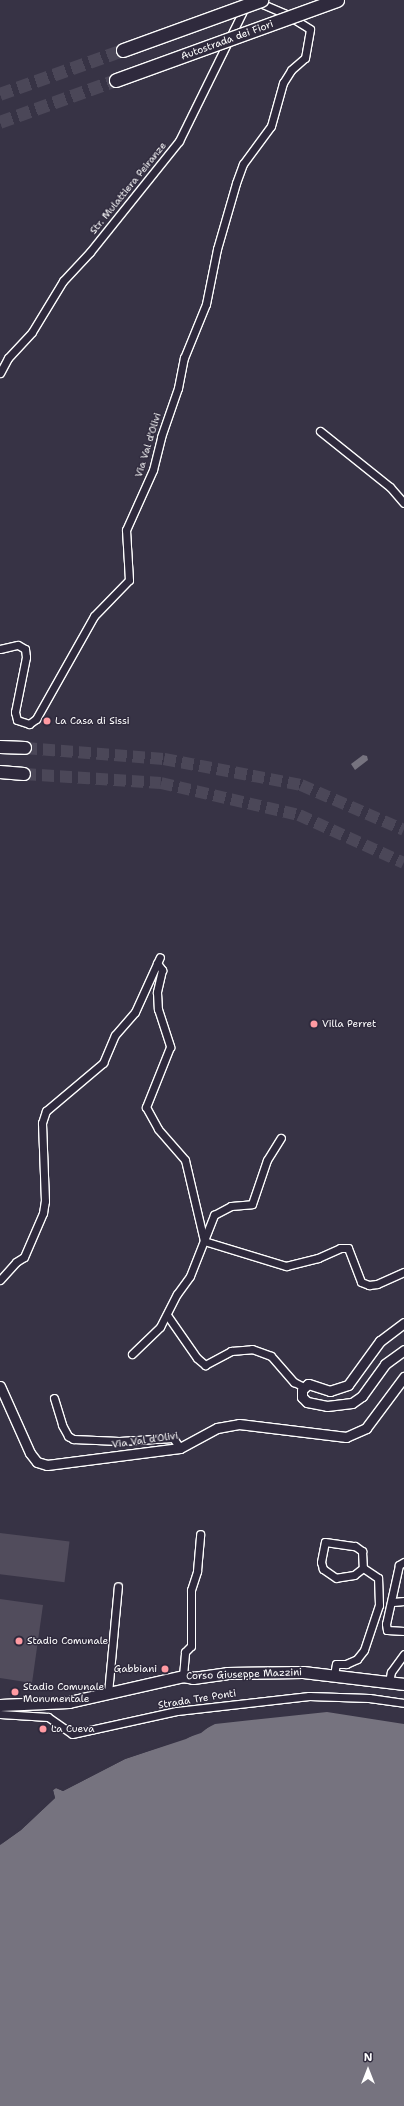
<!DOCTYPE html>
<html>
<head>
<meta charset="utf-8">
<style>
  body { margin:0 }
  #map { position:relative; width:404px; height:2106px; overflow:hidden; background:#373345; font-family:"Shantell Sans",sans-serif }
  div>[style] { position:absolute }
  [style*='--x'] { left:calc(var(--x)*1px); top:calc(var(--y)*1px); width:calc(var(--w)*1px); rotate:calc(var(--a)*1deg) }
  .green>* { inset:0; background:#514c5c; transform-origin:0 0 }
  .water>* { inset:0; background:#76737f }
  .pier>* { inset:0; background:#373345 }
  .trunk-tunnel>* { height:12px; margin-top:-6px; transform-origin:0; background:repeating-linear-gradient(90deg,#4b4758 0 12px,transparent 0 18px) }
  .motorway-tunnel>* { height:13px; margin-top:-6.5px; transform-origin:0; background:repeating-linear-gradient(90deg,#4b4758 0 13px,transparent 0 19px) }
  .roads { filter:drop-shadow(1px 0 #fff) drop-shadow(-1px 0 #fff) drop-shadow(0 1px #fff) drop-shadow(0 -1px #fff) }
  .minor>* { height:7px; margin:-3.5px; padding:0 3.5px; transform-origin:3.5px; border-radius:3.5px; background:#2f2a3d }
  .tertiary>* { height:9px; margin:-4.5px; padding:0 4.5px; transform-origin:4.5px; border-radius:4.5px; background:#2f2a3d }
  .primary>* { height:11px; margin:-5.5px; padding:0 5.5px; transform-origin:5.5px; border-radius:5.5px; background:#2f2a3d }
  .trunk>* { height:12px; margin:-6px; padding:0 6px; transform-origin:6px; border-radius:6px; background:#2f2a3d }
  .bridges { filter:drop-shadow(1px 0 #fff) drop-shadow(-1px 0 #fff) drop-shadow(0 1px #fff) drop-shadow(0 -1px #fff) }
  .motorway-bridge>* { height:13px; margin:-6.5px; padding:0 6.5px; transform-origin:6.5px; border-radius:6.5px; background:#2f2a3d }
  .dots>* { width:11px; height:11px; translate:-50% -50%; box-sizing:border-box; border:2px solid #2f2a3d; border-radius:50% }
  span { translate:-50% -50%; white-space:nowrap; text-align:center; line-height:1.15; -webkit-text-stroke:3px #2f2a3d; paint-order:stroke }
  .street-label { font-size:10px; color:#fff }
  .poi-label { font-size:10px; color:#fff }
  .left { translate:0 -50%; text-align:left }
  .right { translate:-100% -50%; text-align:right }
  .north { position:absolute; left:348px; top:2050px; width:40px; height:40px; -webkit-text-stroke:3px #2f2a3d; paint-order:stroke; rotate:0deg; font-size:11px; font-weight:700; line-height:16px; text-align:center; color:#fff }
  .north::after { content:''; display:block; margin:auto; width:14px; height:18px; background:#fff; clip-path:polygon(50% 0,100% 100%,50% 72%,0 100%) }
</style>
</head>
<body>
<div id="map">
  <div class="green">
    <i style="left:0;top:1533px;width:70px;height:41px;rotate:7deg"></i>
    <i style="clip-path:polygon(0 1599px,43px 1605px,32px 1683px,0 1678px)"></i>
  </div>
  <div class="water">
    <i style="clip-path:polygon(363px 755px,367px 756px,368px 760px,355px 770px,351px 764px)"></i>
    <i style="clip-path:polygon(327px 1712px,404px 1724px,404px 2106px,0 2106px,0 1845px,21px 1830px,55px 1798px,53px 1790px,56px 1788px,63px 1791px,125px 1759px,186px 1739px,215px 1724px)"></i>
  </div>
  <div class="pier">
    <i style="clip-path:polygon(209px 1725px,210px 1726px,201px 1733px,125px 1759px,63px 1791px,56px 1788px,53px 1790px,55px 1798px,21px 1830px,0 1845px,53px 1797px,51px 1790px,55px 1787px,62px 1789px,124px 1757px,185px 1737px)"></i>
  </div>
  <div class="trunk-tunnel">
    <i style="--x:25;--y:748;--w:139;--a:4.5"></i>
    <i style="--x:164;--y:759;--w:139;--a:10.7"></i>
    <i style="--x:301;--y:785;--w:112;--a:23.6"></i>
    <i style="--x:24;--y:774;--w:137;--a:3.8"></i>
    <i style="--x:161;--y:783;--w:142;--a:13.1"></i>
    <i style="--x:299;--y:815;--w:115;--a:24.6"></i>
  </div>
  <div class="motorway-tunnel">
    <i style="--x:0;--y:94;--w:131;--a:-19.7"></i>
    <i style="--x:0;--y:122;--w:123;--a:-19.9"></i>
  </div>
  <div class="roads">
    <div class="minor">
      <i style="--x:0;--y:373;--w:17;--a:-62"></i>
      <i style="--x:8;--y:358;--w:35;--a:-47"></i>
      <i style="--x:32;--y:332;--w:60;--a:-58.7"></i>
      <i style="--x:63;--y:281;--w:40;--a:-47"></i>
      <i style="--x:90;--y:252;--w:142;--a:-51.3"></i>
      <i style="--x:179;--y:141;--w:149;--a:-63.8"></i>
      <i style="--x:320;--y:431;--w:90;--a:38.7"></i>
      <i style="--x:390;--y:487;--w:21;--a:49"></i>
      <i style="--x:0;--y:649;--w:18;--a:-13"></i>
      <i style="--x:18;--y:645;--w:8;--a:30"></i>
      <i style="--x:25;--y:649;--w:8;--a:83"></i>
      <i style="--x:26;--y:657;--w:56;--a:101.3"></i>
      <i style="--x:15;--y:712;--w:8;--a:76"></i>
      <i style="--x:17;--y:720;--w:13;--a:18"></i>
      <i style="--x:29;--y:724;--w:9;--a:-36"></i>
      <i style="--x:36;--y:719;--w:118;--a:-60.6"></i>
      <i style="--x:94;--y:616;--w:50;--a:-45.8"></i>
      <i style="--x:129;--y:580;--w:50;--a:-93.4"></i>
      <i style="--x:126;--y:530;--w:66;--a:-65.8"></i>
      <i style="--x:153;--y:470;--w:34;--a:-76"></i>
      <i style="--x:161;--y:437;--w:52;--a:-70.9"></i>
      <i style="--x:178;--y:388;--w:31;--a:-79"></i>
      <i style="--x:184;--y:358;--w:58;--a:-67.8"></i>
      <i style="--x:206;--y:304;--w:56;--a:-78.7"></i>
      <i style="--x:217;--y:249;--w:69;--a:-73.9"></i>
      <i style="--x:236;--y:183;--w:20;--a:-70"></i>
      <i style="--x:243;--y:164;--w:47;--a:-53.6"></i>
      <i style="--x:271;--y:126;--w:45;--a:-74.4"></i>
      <i style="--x:283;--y:83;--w:15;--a:-58"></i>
      <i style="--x:291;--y:70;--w:18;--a:-41"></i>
      <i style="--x:305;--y:58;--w:29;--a:-80"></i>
      <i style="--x:310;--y:29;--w:28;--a:-148"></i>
      <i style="--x:286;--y:14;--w:30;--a:-157"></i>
      <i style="--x:157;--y:963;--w:9;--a:54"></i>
      <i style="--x:162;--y:970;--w:23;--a:103"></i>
      <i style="--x:157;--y:992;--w:17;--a:87"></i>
      <i style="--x:158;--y:1009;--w:40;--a:72"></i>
      <i style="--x:170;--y:1047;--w:65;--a:111.8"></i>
      <i style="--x:146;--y:1107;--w:25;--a:61"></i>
      <i style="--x:158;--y:1129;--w:41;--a:48.9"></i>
      <i style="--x:185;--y:1160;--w:83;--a:76.8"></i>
      <i style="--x:204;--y:1241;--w:86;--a:17"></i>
      <i style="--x:286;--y:1266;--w:33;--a:-14"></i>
      <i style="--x:318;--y:1258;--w:24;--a:-24"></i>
      <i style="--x:340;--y:1248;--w:8;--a:0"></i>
      <i style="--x:348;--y:1248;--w:36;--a:69"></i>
      <i style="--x:361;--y:1282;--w:9;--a:21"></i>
      <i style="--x:369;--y:1285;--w:8;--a:-7"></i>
      <i style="--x:377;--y:1284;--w:30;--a:-24"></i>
      <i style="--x:0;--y:1280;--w:24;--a:-48"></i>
      <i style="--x:16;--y:1262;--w:9;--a:-32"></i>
      <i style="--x:24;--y:1257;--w:48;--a:-66.6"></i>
      <i style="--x:43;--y:1213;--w:12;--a:-81"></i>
      <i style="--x:45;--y:1201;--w:78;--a:-92.2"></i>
      <i style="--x:42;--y:1123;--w:13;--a:-72"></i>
      <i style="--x:46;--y:1111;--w:75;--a:-40.1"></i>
      <i style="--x:103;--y:1063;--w:30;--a:-67"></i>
      <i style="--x:115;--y:1035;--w:30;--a:-49"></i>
      <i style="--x:135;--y:1012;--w:60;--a:-65.6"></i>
      <i style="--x:167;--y:1315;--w:52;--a:55.1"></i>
      <i style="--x:197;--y:1358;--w:11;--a:41"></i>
      <i style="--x:205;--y:1365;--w:30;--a:-28"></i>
      <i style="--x:231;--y:1351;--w:21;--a:-5"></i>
      <i style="--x:252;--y:1349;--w:20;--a:20"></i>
      <i style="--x:271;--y:1356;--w:35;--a:49"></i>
      <i style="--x:294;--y:1382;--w:11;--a:27"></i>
      <i style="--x:132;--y:1354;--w:39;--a:-44"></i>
      <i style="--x:160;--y:1327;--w:37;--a:-63"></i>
      <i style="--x:177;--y:1294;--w:22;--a:-54"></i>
      <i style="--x:190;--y:1276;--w:66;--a:-68.5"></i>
      <i style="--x:214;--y:1215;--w:19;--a:-28"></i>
      <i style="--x:231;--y:1206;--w:21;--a:-5"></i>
      <i style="--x:252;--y:1204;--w:46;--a:-71.2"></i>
      <i style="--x:267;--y:1160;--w:26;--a:-58"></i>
      <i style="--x:54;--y:1398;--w:28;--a:73"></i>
      <i style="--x:62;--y:1425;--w:13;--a:61"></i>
      <i style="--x:68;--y:1436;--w:6;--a:31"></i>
      <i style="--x:73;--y:1439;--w:46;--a:2.5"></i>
      <i style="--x:119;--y:1441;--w:54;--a:-3.2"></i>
      <i style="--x:173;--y:1438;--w:12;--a:55"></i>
      <i style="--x:404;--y:1562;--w:6;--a:149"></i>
      <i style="--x:399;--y:1565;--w:60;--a:102.4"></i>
      <i style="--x:386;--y:1624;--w:6;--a:81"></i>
      <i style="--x:387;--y:1630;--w:17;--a:3"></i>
      <i style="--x:393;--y:1602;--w:11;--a:-5"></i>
      <i style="--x:334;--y:1675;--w:11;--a:-80"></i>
      <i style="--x:336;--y:1664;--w:10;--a:0"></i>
      <i style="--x:346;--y:1664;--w:12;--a:-24"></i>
      <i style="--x:357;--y:1659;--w:11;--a:-52"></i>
      <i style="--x:364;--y:1650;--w:47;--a:-71.6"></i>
      <i style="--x:379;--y:1605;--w:27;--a:-92"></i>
      <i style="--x:378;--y:1578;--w:18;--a:-146"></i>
      <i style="--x:363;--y:1568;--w:11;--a:142"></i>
      <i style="--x:354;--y:1575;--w:18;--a:171"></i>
      <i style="--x:336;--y:1578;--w:16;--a:-145"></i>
      <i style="--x:323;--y:1569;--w:7;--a:-106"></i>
      <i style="--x:321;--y:1562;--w:20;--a:-79"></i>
      <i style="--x:325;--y:1542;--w:30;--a:8"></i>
      <i style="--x:355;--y:1546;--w:9;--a:36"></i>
      <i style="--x:362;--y:1551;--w:17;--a:87"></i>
      <i style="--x:183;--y:1676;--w:24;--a:-85"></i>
      <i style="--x:185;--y:1652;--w:8;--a:-45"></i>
      <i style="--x:191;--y:1646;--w:56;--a:-90"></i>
      <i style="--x:191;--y:1590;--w:20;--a:-72"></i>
      <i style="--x:197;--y:1571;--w:37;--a:-85"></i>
      <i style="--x:389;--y:1682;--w:10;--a:-79"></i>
      <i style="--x:391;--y:1672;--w:22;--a:-54"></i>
      <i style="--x:108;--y:1693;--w:107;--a:-84.7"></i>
      <i style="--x:0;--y:1714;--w:48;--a:3.6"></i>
      <i style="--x:48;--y:1717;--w:29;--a:35"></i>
      <i style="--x:72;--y:1734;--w:107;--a:-12.4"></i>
      <i style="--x:177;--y:1711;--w:133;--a:-6.5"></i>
      <i style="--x:309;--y:1696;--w:60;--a:1.9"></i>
      <i style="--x:369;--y:1698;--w:35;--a:8"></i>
    </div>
    <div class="tertiary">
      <i style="--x:404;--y:1323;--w:30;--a:143"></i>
      <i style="--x:380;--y:1341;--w:54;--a:126"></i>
      <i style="--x:348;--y:1385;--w:19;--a:162"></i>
      <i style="--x:330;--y:1391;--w:23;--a:-162"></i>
      <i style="--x:308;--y:1384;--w:8;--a:135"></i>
      <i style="--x:302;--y:1390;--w:7;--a:90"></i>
      <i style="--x:302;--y:1397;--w:7;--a:45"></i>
      <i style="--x:307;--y:1402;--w:20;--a:11"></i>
      <i style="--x:327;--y:1406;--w:25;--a:-7"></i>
      <i style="--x:352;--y:1403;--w:12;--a:-35"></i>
      <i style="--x:362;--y:1396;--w:39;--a:-54"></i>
      <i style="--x:385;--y:1364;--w:24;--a:-36"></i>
      <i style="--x:0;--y:1386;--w:73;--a:65.9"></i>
      <i style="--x:30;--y:1453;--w:11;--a:52"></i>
      <i style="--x:37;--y:1462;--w:10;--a:17"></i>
      <i style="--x:47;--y:1465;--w:134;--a:-7.3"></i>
      <i style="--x:180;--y:1448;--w:42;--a:-28.4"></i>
      <i style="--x:217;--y:1428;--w:22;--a:-10"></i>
      <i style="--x:239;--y:1424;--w:108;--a:6.9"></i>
      <i style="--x:346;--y:1437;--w:22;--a:-24"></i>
      <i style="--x:366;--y:1428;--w:64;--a:-53.3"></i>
    </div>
    <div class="primary">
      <i style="--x:0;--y:1705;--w:69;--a:-2.5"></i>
      <i style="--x:69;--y:1702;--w:117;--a:-12.8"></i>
      <i style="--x:183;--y:1676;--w:10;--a:11"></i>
      <i style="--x:193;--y:1678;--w:34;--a:-8"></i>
      <i style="--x:227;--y:1673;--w:76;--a:-0.8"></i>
      <i style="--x:303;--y:1672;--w:102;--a:6.8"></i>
    </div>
    <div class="trunk">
      <i style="--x:0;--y:747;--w:25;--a:2"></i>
      <i style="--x:0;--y:772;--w:24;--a:5"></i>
    </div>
  </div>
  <div class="bridges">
    <div class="motorway-bridge">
      <i style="--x:123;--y:50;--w:147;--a:-19.9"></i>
      <i style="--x:116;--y:80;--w:235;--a:-19.9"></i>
    </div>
  </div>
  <div class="dots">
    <i style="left:47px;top:721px;background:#ff9aa2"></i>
    <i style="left:314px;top:1024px;background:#ff9aa2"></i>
    <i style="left:19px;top:1641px;background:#ff9aa2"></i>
    <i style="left:165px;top:1669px;background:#ff9aa2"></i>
    <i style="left:15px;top:1692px;background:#ff9aa2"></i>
    <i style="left:43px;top:1729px;background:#ff9aa2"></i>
  </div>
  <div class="street-label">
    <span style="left:227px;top:40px;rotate:-20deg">Autostrada dei Fiori</span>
    <span style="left:128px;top:188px;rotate:-51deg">Str. Mulattiera Peiranze</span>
    <span style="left:148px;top:445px;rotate:-73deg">Via Val d'Olivi</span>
    <span style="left:145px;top:1440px;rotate:-8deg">Via Val d'Olivi</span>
    <span style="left:244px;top:1674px;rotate:-2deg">Corso Giuseppe Mazzini</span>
    <span style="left:197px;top:1699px;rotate:-9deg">Strada Tre Ponti</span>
  </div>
  <div class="poi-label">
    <span class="left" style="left:55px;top:721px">La Casa di Sissi</span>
    <span class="left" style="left:322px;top:1024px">Villa Perret</span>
    <span class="left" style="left:27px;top:1641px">Stadio Comunale</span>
    <span class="right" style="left:157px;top:1669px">Gabbiani</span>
    <span class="left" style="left:23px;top:1692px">Stadio Comunale<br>Monumentale</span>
    <span class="left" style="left:51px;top:1729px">La Cueva</span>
  </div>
  <div class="north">N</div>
</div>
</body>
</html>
